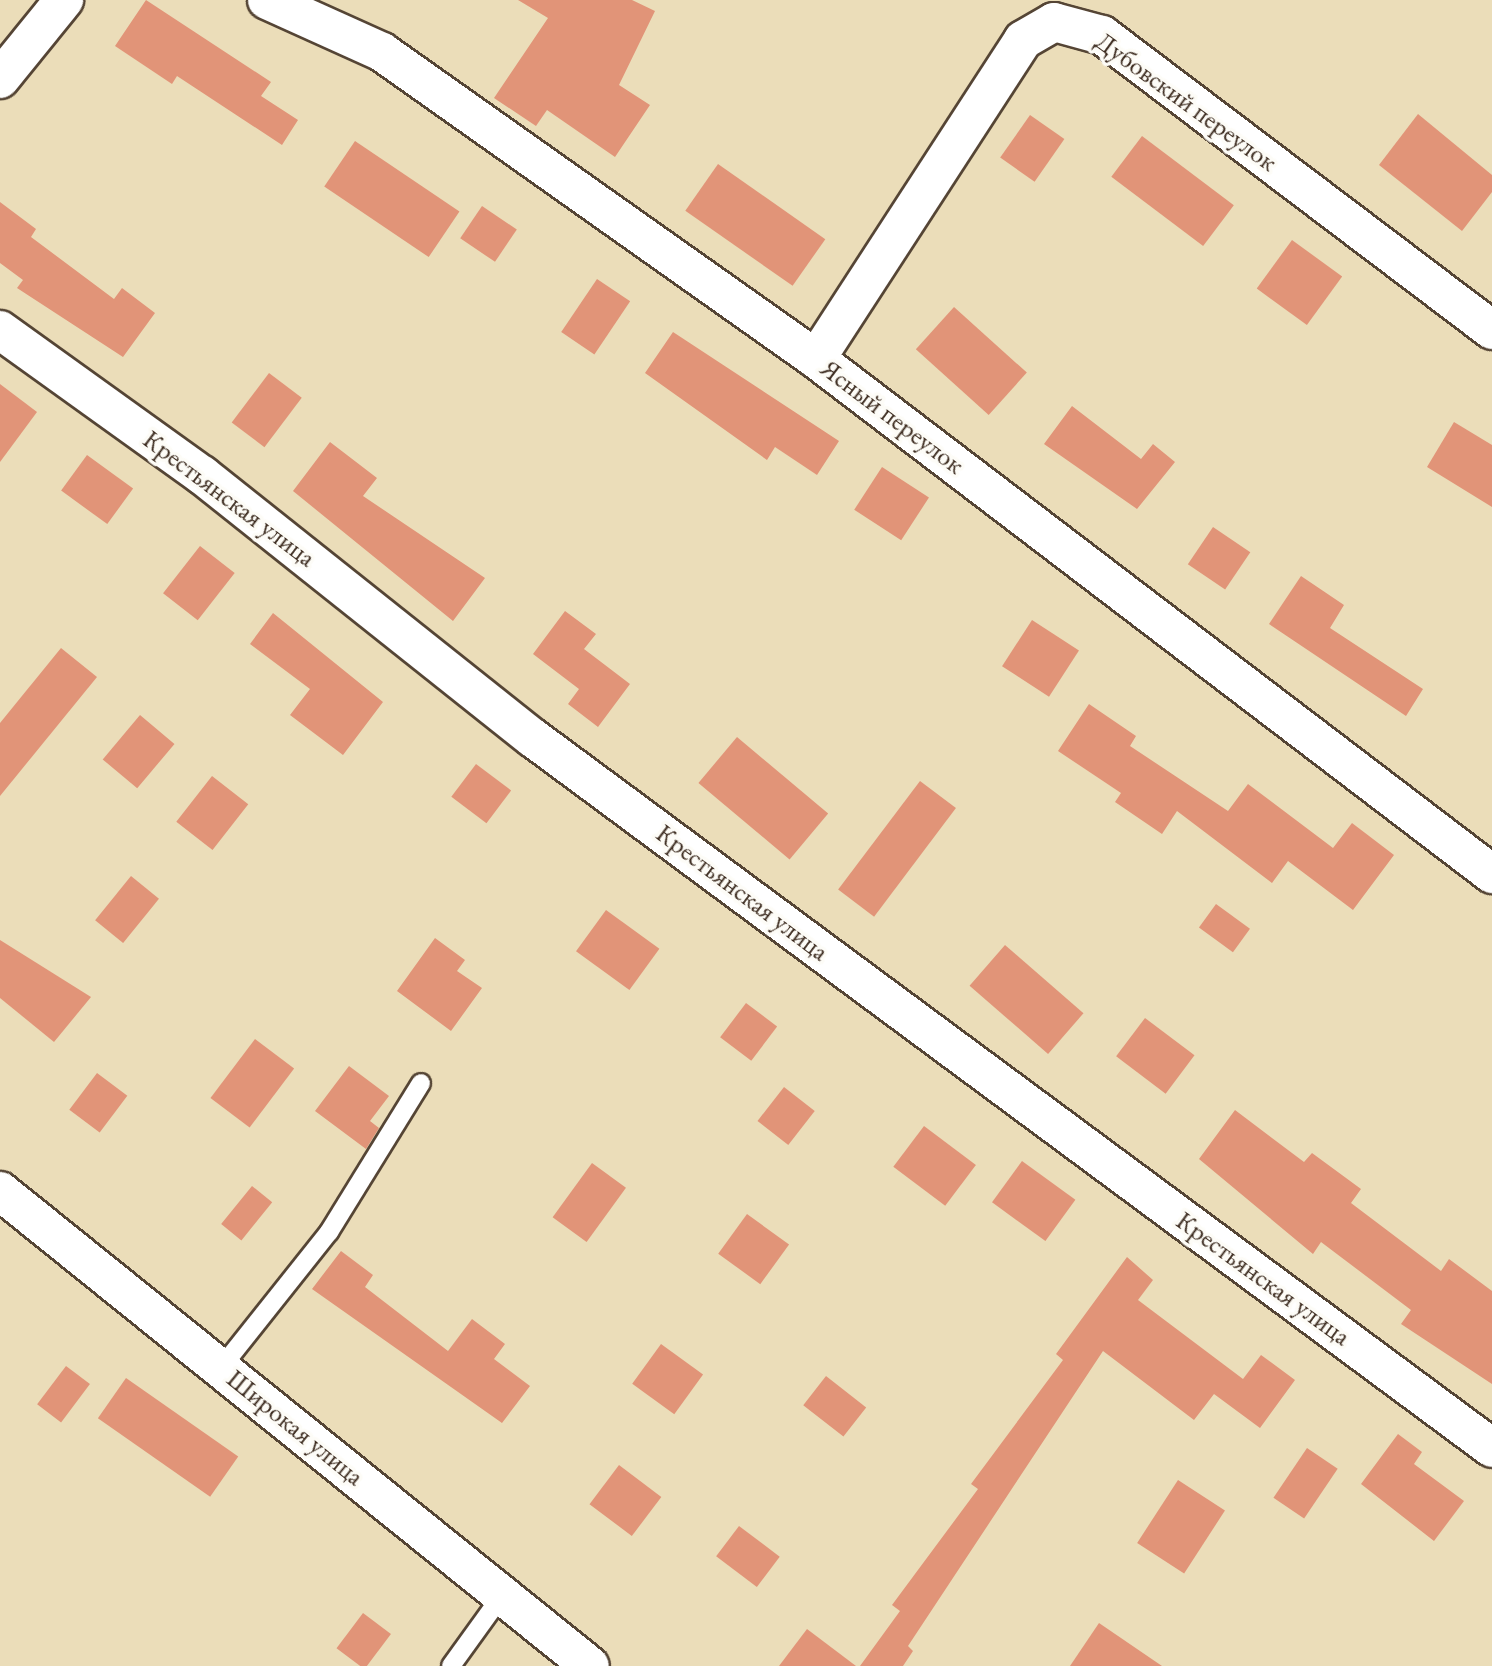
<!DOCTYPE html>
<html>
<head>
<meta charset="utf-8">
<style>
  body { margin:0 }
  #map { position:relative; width:1492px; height:1666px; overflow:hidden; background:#ebddb9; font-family:"EB Garamond",serif }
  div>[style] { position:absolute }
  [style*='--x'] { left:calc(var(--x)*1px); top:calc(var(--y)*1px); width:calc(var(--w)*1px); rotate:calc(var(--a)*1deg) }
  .building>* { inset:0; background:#e19478; transform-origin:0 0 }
  .roads { filter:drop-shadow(2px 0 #554535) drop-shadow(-2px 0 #554535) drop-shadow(0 2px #554535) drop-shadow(0 -2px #554535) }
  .service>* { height:18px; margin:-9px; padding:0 9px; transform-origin:9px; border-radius:9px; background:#fff }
  .minor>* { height:38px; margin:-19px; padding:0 19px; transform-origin:19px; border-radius:19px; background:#fff }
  span { translate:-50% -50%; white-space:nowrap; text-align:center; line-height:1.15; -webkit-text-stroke:7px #fdfcf7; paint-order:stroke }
  .street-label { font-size:26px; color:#3b2a1e }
</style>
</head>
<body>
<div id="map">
  <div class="building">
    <i style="clip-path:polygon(146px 0,271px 82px,261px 96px,298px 120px,282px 145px,177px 76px,172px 84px,115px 46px)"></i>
    <i style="clip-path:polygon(518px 0,632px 0,655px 11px,619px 85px,650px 105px,615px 157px,547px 110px,536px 126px,494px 98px,548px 18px)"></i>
    <i style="clip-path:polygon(1418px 114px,1492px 175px,1492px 192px,1462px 231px,1379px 165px)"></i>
    <i style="left:1030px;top:115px;width:42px;height:52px;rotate:35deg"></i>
    <i style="left:1142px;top:136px;width:115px;height:51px;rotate:37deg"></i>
    <i style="left:355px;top:141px;width:126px;height:55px;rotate:34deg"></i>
    <i style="left:718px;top:164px;width:131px;height:57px;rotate:35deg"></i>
    <i style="clip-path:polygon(0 202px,36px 229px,31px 237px,114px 299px,122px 288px,155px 313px,123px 357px,17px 288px,23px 280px,0 263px)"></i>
    <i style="left:482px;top:206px;width:42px;height:39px;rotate:34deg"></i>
    <i style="left:1292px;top:240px;width:62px;height:60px;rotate:36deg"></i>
    <i style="left:597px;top:279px;width:40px;height:64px;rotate:34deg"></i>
    <i style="left:954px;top:307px;width:98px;height:57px;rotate:42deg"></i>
    <i style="clip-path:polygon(673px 332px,839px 441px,817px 475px,775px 447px,767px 460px,645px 373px)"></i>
    <i style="left:269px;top:373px;width:41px;height:62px;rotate:37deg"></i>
    <i style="clip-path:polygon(0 384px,37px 412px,0 462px)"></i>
    <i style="clip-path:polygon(1072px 406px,1141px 459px,1153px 444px,1175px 462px,1137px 509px,1044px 444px)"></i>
    <i style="clip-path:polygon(1454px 422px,1492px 445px,1492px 507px,1427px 467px)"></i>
    <i style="clip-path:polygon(330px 442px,377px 478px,363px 496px,485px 578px,453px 621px,293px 491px)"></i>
    <i style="left:87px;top:455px;width:57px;height:44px;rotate:36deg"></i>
    <i style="left:882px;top:467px;width:56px;height:51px;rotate:33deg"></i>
    <i style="left:1213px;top:527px;width:45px;height:45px;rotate:34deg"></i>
    <i style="left:200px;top:546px;width:44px;height:60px;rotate:38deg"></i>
    <i style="clip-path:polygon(1301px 576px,1344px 605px,1330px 628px,1423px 689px,1406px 716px,1269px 624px)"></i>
    <i style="clip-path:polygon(565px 611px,596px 634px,584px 649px,630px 684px,598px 727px,568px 704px,579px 689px,533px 654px)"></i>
    <i style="clip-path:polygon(273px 613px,383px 702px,343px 755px,290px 715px,310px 689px,250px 644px)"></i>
    <i style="left:1032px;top:620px;width:56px;height:55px;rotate:33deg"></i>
    <i style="clip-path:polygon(61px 648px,97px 677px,0 796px,0 723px)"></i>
    <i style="clip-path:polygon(1089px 704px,1136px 736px,1130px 746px,1228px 811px,1248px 784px,1333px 848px,1352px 823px,1394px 855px,1353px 910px,1288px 861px,1272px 883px,1177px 811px,1162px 834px,1115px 802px,1121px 793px,1058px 751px)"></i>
    <i style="left:140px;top:715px;width:45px;height:58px;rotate:40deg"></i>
    <i style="left:737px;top:737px;width:119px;height:60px;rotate:40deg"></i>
    <i style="left:476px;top:764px;width:44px;height:41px;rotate:37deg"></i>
    <i style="left:212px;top:776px;width:46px;height:58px;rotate:38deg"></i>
    <i style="left:920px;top:781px;width:45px;height:136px;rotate:37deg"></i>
    <i style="left:131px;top:876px;width:36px;height:57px;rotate:39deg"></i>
    <i style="left:1216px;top:904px;width:42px;height:29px;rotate:36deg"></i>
    <i style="left:606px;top:910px;width:66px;height:51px;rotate:36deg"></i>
    <i style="clip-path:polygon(435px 938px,465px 960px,457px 971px,482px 988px,451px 1031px,397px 991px)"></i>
    <i style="clip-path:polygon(0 940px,91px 997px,54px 1042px,0 998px)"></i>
    <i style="left:1005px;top:945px;width:104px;height:54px;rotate:41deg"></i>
    <i style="left:746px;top:1003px;width:39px;height:43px;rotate:37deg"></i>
    <i style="left:1145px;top:1018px;width:62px;height:48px;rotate:37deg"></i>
    <i style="left:255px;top:1039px;width:49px;height:74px;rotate:37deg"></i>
    <i style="clip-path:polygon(349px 1066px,389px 1096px,370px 1121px,379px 1128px,366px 1149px,315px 1111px)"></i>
    <i style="left:97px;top:1073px;width:38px;height:46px;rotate:37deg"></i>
    <i style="left:784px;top:1087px;width:39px;height:43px;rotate:38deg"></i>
    <i style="clip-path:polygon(1235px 1110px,1304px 1162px,1312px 1153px,1361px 1189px,1351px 1203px,1441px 1271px,1449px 1259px,1492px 1291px,1492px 1384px,1401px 1324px,1411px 1310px,1321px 1242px,1313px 1254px,1199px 1159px)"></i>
    <i style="left:924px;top:1126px;width:65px;height:51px;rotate:37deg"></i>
    <i style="left:1022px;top:1161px;width:66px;height:51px;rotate:36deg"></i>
    <i style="left:592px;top:1163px;width:42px;height:67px;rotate:36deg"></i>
    <i style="left:252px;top:1186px;width:26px;height:49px;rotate:39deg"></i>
    <i style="left:747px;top:1214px;width:52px;height:49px;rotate:36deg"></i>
    <i style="clip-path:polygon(341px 1251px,373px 1275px,365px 1287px,448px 1351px,472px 1319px,505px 1344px,494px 1359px,530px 1386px,502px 1423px,312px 1289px)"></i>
    <i style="clip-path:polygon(1127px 1257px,1153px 1280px,1138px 1300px,1243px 1379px,1261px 1355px,1295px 1380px,1260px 1428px,1214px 1394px,1194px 1420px,1103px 1351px,908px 1646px,913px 1651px,903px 1666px,860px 1666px,900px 1611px,892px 1605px,978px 1489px,971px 1484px,1063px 1360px,1056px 1354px)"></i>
    <i style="left:661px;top:1344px;width:52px;height:49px;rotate:36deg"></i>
    <i style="left:66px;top:1366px;width:30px;height:48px;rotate:37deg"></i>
    <i style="left:826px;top:1376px;width:51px;height:37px;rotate:38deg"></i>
    <i style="left:126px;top:1378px;width:137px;height:49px;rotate:35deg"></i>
    <i style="clip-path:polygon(1398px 1434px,1422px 1452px,1414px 1464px,1464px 1501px,1434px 1541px,1361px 1484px)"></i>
    <i style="left:1307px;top:1448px;width:37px;height:60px;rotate:34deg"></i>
    <i style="left:619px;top:1465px;width:53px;height:49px;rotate:37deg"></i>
    <i style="left:1178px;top:1480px;width:56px;height:75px;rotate:33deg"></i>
    <i style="left:739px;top:1526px;width:51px;height:38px;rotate:37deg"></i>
    <i style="left:363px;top:1613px;width:35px;height:44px;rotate:37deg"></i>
    <i style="clip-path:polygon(1099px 1623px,1162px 1666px,1070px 1666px)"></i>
    <i style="clip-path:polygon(807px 1629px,856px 1666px,779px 1666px)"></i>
  </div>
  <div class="roads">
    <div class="service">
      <i style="--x:220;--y:1369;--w:175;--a:-51.5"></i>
      <i style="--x:329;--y:1232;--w:175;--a:-58.3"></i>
      <i style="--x:451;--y:1666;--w:89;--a:-54.2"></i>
    </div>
    <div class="minor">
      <i style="--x:267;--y:0;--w:126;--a:24.3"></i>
      <i style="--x:382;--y:52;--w:532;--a:35.27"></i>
      <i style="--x:816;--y:359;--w:850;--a:37.3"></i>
      <i style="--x:0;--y:79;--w:102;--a:-51"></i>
      <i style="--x:0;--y:330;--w:249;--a:35.7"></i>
      <i style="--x:202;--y:475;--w:423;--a:38.5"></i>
      <i style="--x:533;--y:738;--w:1193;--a:36.51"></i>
      <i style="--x:816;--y:359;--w:380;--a:-57"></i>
      <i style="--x:1023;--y:40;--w:36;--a:-30"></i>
      <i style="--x:1054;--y:22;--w:50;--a:15.2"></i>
      <i style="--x:1102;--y:35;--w:489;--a:37.1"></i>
      <i style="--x:0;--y:1191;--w:757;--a:38.84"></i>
    </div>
  </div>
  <div class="street-label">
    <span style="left:1186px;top:102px;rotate:36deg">Дубовский переулок</span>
    <span style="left:892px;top:417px;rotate:37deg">Ясный переулок</span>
    <span style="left:229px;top:499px;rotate:37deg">Крестьянская улица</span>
    <span style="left:742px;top:893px;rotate:37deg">Крестьянская улица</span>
    <span style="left:1263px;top:1279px;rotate:36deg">Крестьянская улица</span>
    <span style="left:295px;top:1428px;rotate:39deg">Широкая улица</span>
  </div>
</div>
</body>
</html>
